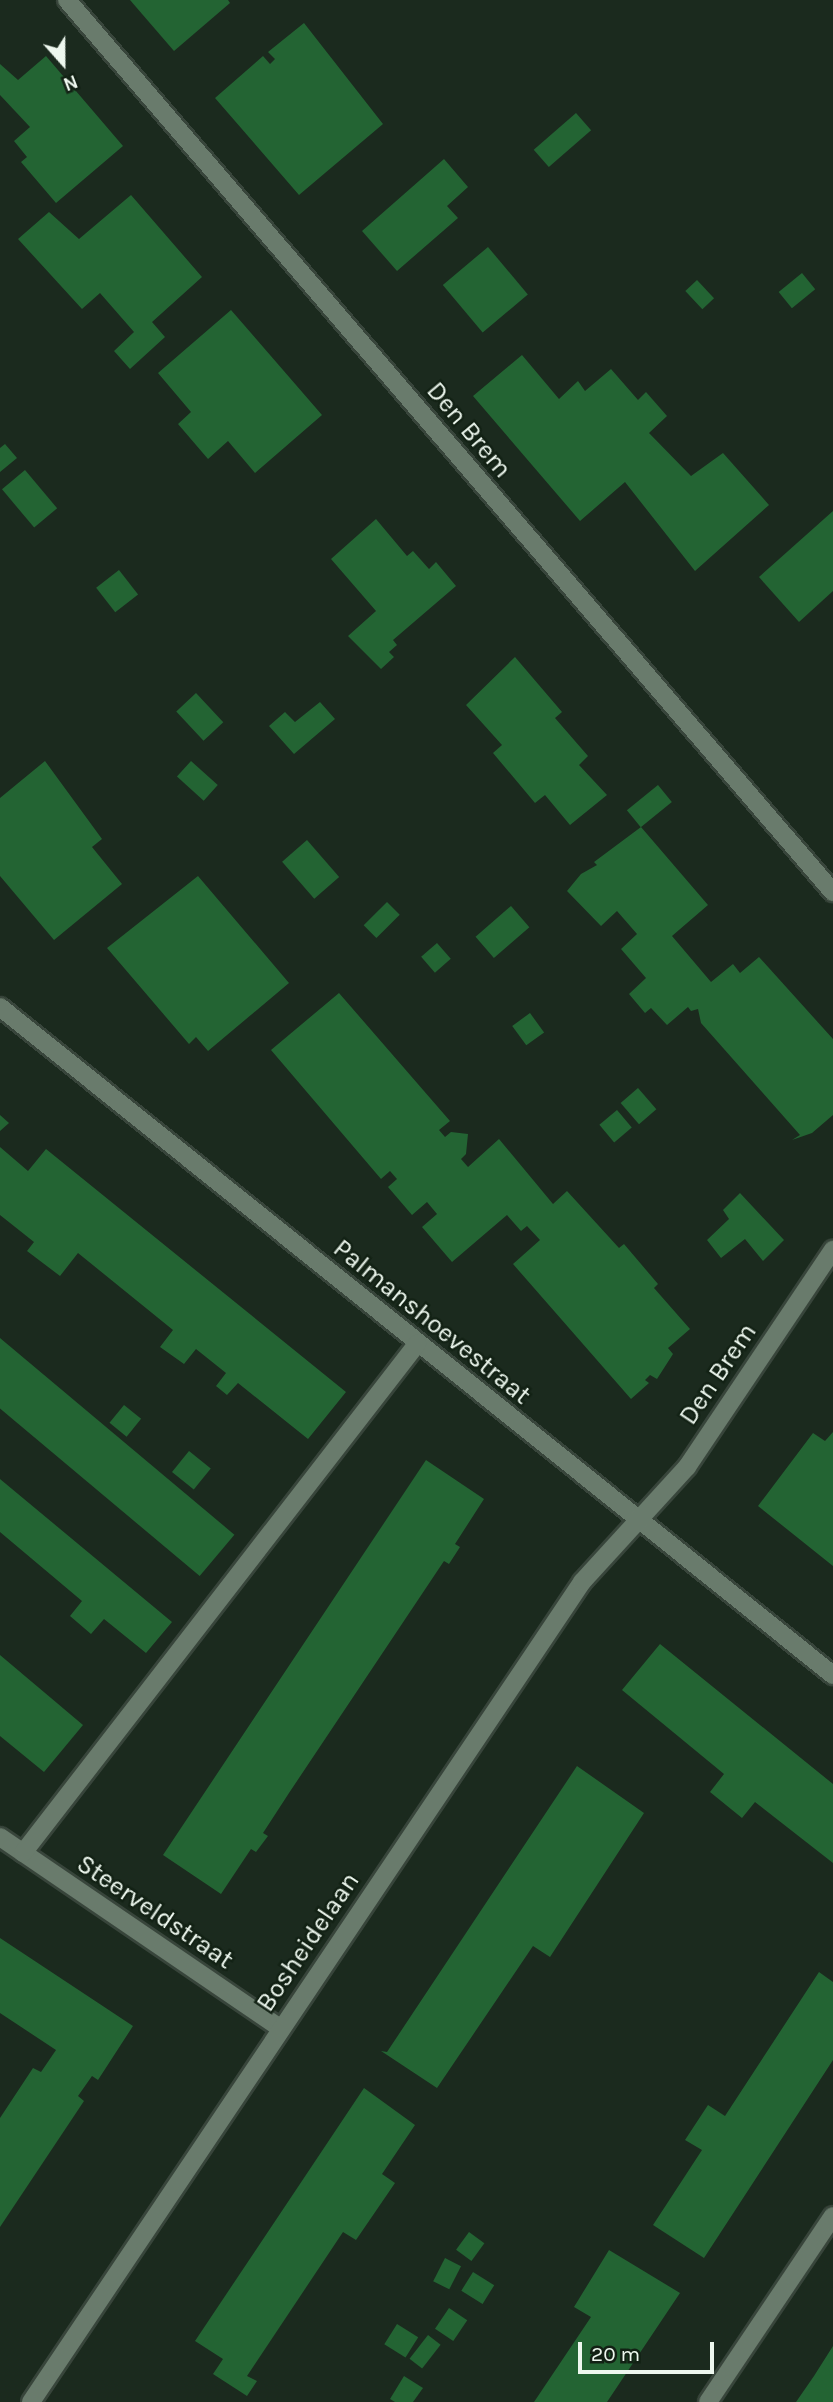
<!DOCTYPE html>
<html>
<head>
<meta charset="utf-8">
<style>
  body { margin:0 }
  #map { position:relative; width:833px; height:2402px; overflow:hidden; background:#1b2a1e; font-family:Karla,sans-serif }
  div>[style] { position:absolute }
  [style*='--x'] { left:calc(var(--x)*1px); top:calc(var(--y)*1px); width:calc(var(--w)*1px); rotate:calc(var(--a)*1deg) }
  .building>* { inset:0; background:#236433; transform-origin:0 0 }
  .roads { filter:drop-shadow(2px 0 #38453b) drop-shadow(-2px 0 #38453b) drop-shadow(0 2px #38453b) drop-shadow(0 -2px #38453b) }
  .minor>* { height:18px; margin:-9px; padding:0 9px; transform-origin:9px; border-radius:9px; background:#697b6c }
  span { translate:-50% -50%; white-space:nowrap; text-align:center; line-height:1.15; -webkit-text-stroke:5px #122114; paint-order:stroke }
  .street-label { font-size:26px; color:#edf7ee }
  .north { position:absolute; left:28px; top:28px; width:70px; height:70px; -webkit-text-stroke:5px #122114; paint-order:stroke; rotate:159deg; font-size:19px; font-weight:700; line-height:28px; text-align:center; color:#edf7ee }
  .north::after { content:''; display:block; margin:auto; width:24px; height:32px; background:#edf7ee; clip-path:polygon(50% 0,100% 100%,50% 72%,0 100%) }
  .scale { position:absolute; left:578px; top:2342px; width:136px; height:32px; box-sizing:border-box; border:4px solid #edf7ee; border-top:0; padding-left:9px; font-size:21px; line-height:24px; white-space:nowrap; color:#edf7ee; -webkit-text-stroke:5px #122114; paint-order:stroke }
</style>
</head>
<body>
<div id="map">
  <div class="building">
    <i style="clip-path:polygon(130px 0,228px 0,230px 3px,174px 51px)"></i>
    <i style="clip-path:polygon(304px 23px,383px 124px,299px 195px,215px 98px,263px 56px,270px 64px,275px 59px,268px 52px)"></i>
    <i style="clip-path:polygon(46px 56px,123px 146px,56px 203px,21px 162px,27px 157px,14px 141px,30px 127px,0 95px,0 64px,18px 80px)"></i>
    <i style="left:576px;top:113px;width:23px;height:56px;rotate:49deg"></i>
    <i style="clip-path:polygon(444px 159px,468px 187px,447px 206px,458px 218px,397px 271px,362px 231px)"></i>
    <i style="clip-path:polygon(131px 195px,202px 277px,152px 322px,165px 337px,130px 369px,114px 351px,134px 332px,100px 293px,82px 309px,18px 239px,49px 212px,79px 239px)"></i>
    <i style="left:488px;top:247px;width:62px;height:59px;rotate:50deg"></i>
    <i style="left:802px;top:273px;width:21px;height:30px;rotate:51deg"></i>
    <i style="left:697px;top:280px;width:25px;height:16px;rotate:47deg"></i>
    <i style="clip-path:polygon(231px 310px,322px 415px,255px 473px,228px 441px,208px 459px,178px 424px,191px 412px,158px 373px)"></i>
    <i style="clip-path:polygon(522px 355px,559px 399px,578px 381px,585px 391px,611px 369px,638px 400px,646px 392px,667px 416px,649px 433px,691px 476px,723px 453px,769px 505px,695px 571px,625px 482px,580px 521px,473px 396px)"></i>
    <i style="clip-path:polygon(5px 444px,17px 458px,0 472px,0 448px)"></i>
    <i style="left:25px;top:470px;width:50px;height:30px;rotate:50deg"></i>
    <i style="clip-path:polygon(833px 511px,833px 591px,799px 622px,759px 577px)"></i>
    <i style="clip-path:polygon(376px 519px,407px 556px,413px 551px,429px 569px,436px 562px,456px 586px,393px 640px,397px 645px,389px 652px,394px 657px,381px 669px,348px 636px,376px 611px,331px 559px)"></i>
    <i style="left:119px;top:570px;width:31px;height:29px;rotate:52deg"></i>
    <i style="clip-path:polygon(515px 657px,562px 712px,555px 718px,588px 756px,579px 765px,607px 795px,570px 825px,545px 795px,535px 803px,493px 753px,502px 745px,466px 705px)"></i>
    <i style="left:196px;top:693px;width:40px;height:27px;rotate:47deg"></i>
    <i style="clip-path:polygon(320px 702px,335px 719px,294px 754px,269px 726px,285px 712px,295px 722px)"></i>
    <i style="clip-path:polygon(45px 761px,102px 839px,92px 847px,122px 884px,54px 940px,0 876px,0 798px)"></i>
    <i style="left:191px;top:761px;width:36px;height:21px;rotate:42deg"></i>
    <i style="left:658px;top:785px;width:22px;height:40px;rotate:51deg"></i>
    <i style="clip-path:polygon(641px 827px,708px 905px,672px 936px,711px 982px,733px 964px,740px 973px,759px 957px,833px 1039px,833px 1115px,812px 1133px,792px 1140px,800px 1135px,701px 1023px,698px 1009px,691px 1011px,688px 1007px,667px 1025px,651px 1008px,645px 1013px,629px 994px,646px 978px,621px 949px,637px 934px,617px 911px,601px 926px,567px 891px,581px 874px,597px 865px,594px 862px)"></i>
    <i style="left:307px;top:840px;width:49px;height:33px;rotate:49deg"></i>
    <i style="clip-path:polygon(198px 876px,289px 983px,208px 1051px,196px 1037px,189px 1044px,107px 948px)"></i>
    <i style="left:387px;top:902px;width:18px;height:33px;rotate:45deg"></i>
    <i style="left:511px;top:906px;width:28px;height:47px;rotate:49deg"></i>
    <i style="left:437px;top:943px;width:21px;height:21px;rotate:49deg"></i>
    <i style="clip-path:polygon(339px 993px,450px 1121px,439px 1130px,445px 1137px,451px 1132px,468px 1134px,466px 1154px,461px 1159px,468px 1167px,499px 1139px,553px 1204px,567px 1191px,619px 1248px,624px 1244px,658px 1284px,654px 1288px,690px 1329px,668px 1348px,673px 1354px,657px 1379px,650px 1375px,645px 1380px,649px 1383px,631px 1399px,513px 1264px,540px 1240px,527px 1226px,521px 1231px,507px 1215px,452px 1262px,422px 1227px,437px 1214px,427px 1202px,412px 1215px,388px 1187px,397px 1179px,390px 1171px,381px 1179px,271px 1050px)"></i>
    <i style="left:530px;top:1013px;width:24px;height:22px;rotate:54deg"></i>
    <i style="left:638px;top:1088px;width:28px;height:23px;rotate:49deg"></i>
    <i style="left:617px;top:1110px;width:23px;height:23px;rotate:50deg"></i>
    <i style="clip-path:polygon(0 1115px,9px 1123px,0 1131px)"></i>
    <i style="clip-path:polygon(0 1147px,28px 1171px,46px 1149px,346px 1392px,308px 1439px,238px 1383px,227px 1395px,216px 1386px,226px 1373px,196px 1349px,184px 1364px,160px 1347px,173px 1330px,78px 1253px,60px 1276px,27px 1251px,34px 1242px,0 1215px)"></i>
    <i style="clip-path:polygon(740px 1193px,784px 1240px,763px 1261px,745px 1239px,721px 1258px,707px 1240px,729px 1219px,723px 1210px)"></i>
    <i style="left:0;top:1338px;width:306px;height:54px;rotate:40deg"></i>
    <i style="left:124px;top:1405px;width:22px;height:23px;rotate:39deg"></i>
    <i style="clip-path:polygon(833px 1432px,833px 1566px,758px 1506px,813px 1433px,825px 1441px)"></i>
    <i style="left:189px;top:1451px;width:28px;height:27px;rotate:39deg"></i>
    <i style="clip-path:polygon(426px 1460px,484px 1499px,455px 1544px,460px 1547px,449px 1564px,444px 1561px,289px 1793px,263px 1833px,268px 1836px,256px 1852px,251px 1849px,221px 1894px,163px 1855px)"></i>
    <i style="clip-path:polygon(0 1479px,172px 1622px,146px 1653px,104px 1619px,91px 1634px,70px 1616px,82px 1601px,0 1532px)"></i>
    <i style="clip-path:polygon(660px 1644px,833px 1784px,833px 1863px,755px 1802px,742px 1818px,710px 1792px,724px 1774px,622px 1690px)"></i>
    <i style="clip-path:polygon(0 1655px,83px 1725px,44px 1772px,0 1736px)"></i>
    <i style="clip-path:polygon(577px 1766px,644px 1813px,550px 1957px,533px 1946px,437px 2088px,381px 2051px,387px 2052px)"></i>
    <i style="clip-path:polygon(0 1938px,133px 2026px,98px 2080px,92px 2076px,78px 2096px,84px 2101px,0 2227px,0 2118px,33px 2068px,41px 2072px,56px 2050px,0 2013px)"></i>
    <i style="clip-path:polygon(819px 1972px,833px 1982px,833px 2060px,704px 2258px,653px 2225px,702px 2150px,685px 2140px,708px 2105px,725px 2116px)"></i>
    <i style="clip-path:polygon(364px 2088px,415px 2125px,382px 2174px,395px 2183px,356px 2240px,343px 2232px,247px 2376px,257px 2381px,247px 2396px,213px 2374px,223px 2359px,195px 2341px)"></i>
    <i style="left:469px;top:2232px;width:19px;height:22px;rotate:36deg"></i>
    <i style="clip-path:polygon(609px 2250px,680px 2293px,607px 2402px,534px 2402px,591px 2317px,574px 2307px)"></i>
    <i style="left:445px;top:2258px;width:18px;height:26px;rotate:27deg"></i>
    <i style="left:473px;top:2272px;width:25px;height:22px;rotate:32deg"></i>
    <i style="left:449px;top:2308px;width:22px;height:25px;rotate:34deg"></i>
    <i style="left:397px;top:2324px;width:25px;height:24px;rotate:32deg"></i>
    <i style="left:428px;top:2335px;width:16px;height:30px;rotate:38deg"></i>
    <i style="clip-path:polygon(833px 2346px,833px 2402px,796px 2402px,814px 2376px)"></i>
    <i style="clip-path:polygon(404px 2376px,423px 2388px,413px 2402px,395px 2402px,390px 2399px)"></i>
  </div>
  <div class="roads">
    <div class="minor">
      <i style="--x:67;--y:0;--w:1176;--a:49.35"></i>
      <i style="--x:0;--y:1007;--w:1068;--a:38.73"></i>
      <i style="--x:0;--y:1837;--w:340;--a:34.3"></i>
      <i style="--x:23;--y:1853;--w:644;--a:-52.26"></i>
      <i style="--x:31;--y:2402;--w:988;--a:-56.1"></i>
      <i style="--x:582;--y:1582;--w:156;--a:-47.6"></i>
      <i style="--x:687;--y:1467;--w:262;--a:-56.1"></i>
      <i style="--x:708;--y:2402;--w:224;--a:-56.1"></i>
    </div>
  </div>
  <div class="street-label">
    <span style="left:469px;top:430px;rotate:50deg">Den Brem</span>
    <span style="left:432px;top:1322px;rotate:39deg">Palmanshoevestraat</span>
    <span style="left:718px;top:1374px;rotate:-56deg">Den Brem</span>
    <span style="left:155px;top:1912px;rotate:34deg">Steerveldstraat</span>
    <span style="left:308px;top:1942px;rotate:-56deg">Bosheidelaan</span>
  </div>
  <div class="north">N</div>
  <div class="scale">20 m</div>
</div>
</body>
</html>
